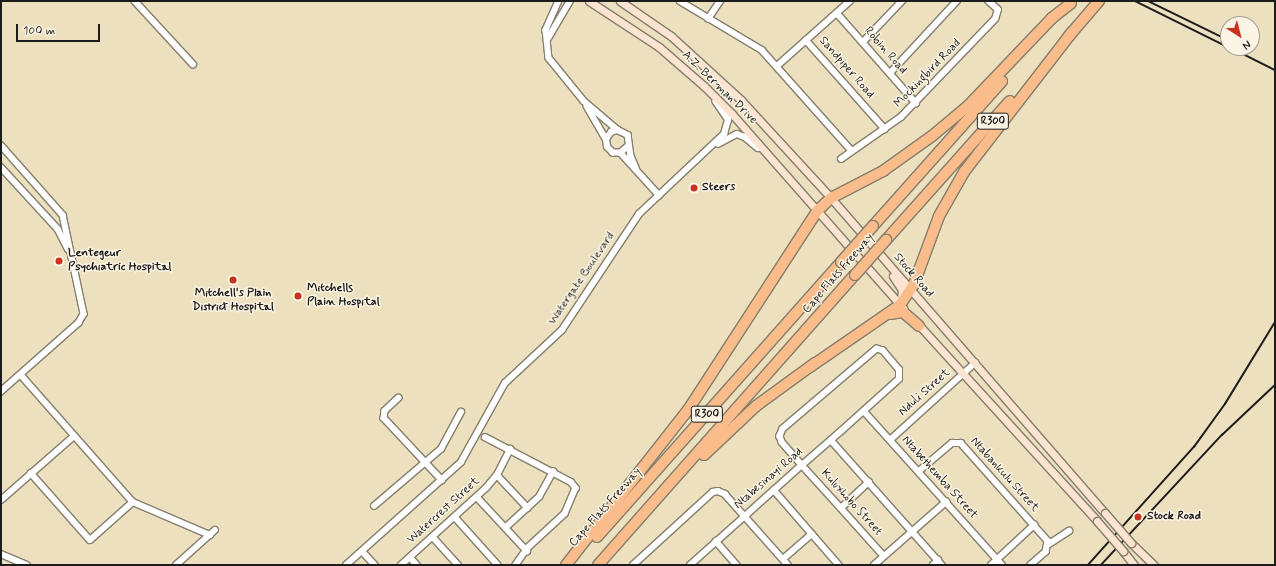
<!DOCTYPE html>
<html>
<head>
<meta charset="utf-8">
<style>
  body { margin:0 }
  #map { position:relative; width:1276px; height:566px; overflow:hidden; background:#ece0be; font-family:Mynerve,sans-serif }
  div>[style] { position:absolute }
  [style*='--x'] { left:calc(var(--x)*1px); top:calc(var(--y)*1px); width:calc(var(--w)*1px); rotate:calc(var(--a)*1deg) }
  .roads { filter:drop-shadow(1px 0 #847e6d) drop-shadow(-1px 0 #847e6d) drop-shadow(0 1px #847e6d) drop-shadow(0 -1px #847e6d) }
  .street>* { height:5.5px; margin:-2.75px; padding:0 2.75px; transform-origin:2.75px; border-radius:2.75px; background:#fff }
  .secondary>* { height:7px; margin:-3.5px; padding:0 3.5px; transform-origin:3.5px; border-radius:3.5px; background:#fde4d0 }
  .highway>* { height:10px; margin:-5px; padding:0 5px; transform-origin:5px; border-radius:5px; background:#f9bc8a }
  .rail>* { height:1.5px; margin:-0.75px; padding:0 0.75px; transform-origin:0.75px; border-radius:0.75px; background:#1c1c1c }
  .bridges { filter:drop-shadow(1px 0 #847e6d) drop-shadow(-1px 0 #847e6d) drop-shadow(0 1px #847e6d) drop-shadow(0 -1px #847e6d) }
  .secondary-bridge>* { height:7px; margin:-3.5px; padding:0 3.5px; transform-origin:3.5px; border-radius:3.5px; background:#fde4d0 }
  .highway-bridge>* { height:10px; margin:-5px; padding:0 5px; transform-origin:5px; border-radius:5px; background:#f9bc8a }
  .dots>* { width:11px; height:11px; translate:-50% -50%; box-sizing:border-box; border:2px solid #fcf5e5; border-radius:50% }
  span { translate:-50% -50%; white-space:nowrap; text-align:center; line-height:1.15; -webkit-text-stroke:3px #fcf5e5; paint-order:stroke }
  .shield-label span { padding:1px 3px; background:#fcf5e5; border:1px solid; border-radius:3px; -webkit-text-stroke-width:0 }
  .shield-label { font-size:11px; color:#1c1c1c; font-weight:700 }
  .street-label { font-size:12px; color:#1c1c1c }
  .poi-label { font-size:12px; color:#1c1c1c; font-weight:700 }
  .left { translate:0 -50%; text-align:left }
  .frame { position:absolute; inset:0; border:2px solid #1c1c1c; pointer-events:none }
  .north { position:absolute; left:1220px; top:16px; width:40px; height:40px; box-sizing:border-box; background:#fcf5e5; border:1px solid #a29e95; border-radius:50%; rotate:144deg; font-size:11px; font-weight:700; line-height:16px; text-align:center; color:#1c1c1c }
  .north::after { content:''; display:block; margin:auto; width:14px; height:18px; background:#c8321e; clip-path:polygon(50% 0,100% 100%,50% 72%,0 100%) }
  .scale { position:absolute; left:16px; top:24px; width:84px; height:18px; box-sizing:border-box; border:2px solid #1c1c1c; border-top:0; padding-left:5px; font-size:12px; line-height:14px; white-space:nowrap; color:#1c1c1c; -webkit-text-stroke:3px #fcf5e5; paint-order:stroke }
</style>
</head>
<body>
<div id="map">
  <div class="roads">
    <div class="street">
      <i style="--x:135;--y:1;--w:86;--a:47.4"></i>
      <i style="--x:559;--y:1;--w:32;--a:114"></i>
      <i style="--x:546;--y:30;--w:28;--a:84"></i>
      <i style="--x:549;--y:58;--w:55;--a:50.9"></i>
      <i style="--x:584;--y:101;--w:45;--a:40.5"></i>
      <i style="--x:680;--y:1;--w:96;--a:30.9"></i>
      <i style="--x:762;--y:50;--w:135;--a:48.3"></i>
      <i style="--x:837;--y:13;--w:120;--a:48.7"></i>
      <i style="--x:708;--y:19;--w:22;--a:-56"></i>
      <i style="--x:547;--y:40;--w:45;--a:-59.5"></i>
      <i style="--x:806;--y:40;--w:119;--a:48.4"></i>
      <i style="--x:863;--y:42;--w:57;--a:-46.4"></i>
      <i style="--x:777;--y:66;--w:98;--a:-41.7"></i>
      <i style="--x:890;--y:73;--w:98;--a:-47.1"></i>
      <i style="--x:587;--y:106;--w:38;--a:60"></i>
      <i style="--x:718;--y:144;--w:21;--a:-28"></i>
      <i style="--x:737;--y:134;--w:9;--a:21"></i>
      <i style="--x:745;--y:137;--w:17;--a:40"></i>
      <i style="--x:1;--y:145;--w:94;--a:48.5"></i>
      <i style="--x:63;--y:215;--w:101;--a:78"></i>
      <i style="--x:84;--y:314;--w:10;--a:119"></i>
      <i style="--x:79;--y:323;--w:104;--a:138.5"></i>
      <i style="--x:629;--y:146;--w:11;--a:139"></i>
      <i style="--x:621;--y:153;--w:8;--a:180"></i>
      <i style="--x:613;--y:153;--w:8;--a:-135"></i>
      <i style="--x:607;--y:147;--w:8;--a:-97"></i>
      <i style="--x:606;--y:139;--w:9;--a:-54"></i>
      <i style="--x:611;--y:132;--w:7;--a:-16"></i>
      <i style="--x:618;--y:130;--w:11;--a:27"></i>
      <i style="--x:628;--y:135;--w:21;--a:82"></i>
      <i style="--x:631;--y:156;--w:13;--a:67"></i>
      <i style="--x:621;--y:153;--w:57;--a:47.9"></i>
      <i style="--x:841;--y:159;--w:73;--a:-35"></i>
      <i style="--x:901;--y:117;--w:136;--a:-46.2"></i>
      <i style="--x:995;--y:19;--w:9;--a:-72"></i>
      <i style="--x:998;--y:10;--w:13;--a:-138"></i>
      <i style="--x:1;--y:167;--w:84;--a:47.4"></i>
      <i style="--x:58;--y:229;--w:22;--a:63"></i>
      <i style="--x:21;--y:375;--w:169;--a:48.6"></i>
      <i style="--x:133;--y:502;--w:84;--a:23.2"></i>
      <i style="--x:399;--y:398;--w:19;--a:137"></i>
      <i style="--x:385;--y:411;--w:7;--a:98"></i>
      <i style="--x:384;--y:418;--w:85;--a:46.9"></i>
      <i style="--x:864;--y:411;--w:207;--a:48.1"></i>
      <i style="--x:485;--y:437;--w:97;--a:27.6"></i>
      <i style="--x:571;--y:482;--w:8;--a:50"></i>
      <i style="--x:576;--y:488;--w:28;--a:113"></i>
      <i style="--x:565;--y:514;--w:50;--a:137.4"></i>
      <i style="--x:528;--y:548;--w:21;--a:125"></i>
      <i style="--x:831;--y:440;--w:167;--a:48.4"></i>
      <i style="--x:890;--y:440;--w:115;--a:-42.2"></i>
      <i style="--x:919;--y:471;--w:43;--a:-40.3"></i>
      <i style="--x:952;--y:443;--w:9;--a:0"></i>
      <i style="--x:961;--y:443;--w:131;--a:48.4"></i>
      <i style="--x:1048;--y:541;--w:11;--a:100"></i>
      <i style="--x:1046;--y:552;--w:20;--a:139"></i>
      <i style="--x:31;--y:473;--w:89;--a:48.6"></i>
      <i style="--x:90;--y:540;--w:57;--a:-41.5"></i>
      <i style="--x:497;--y:475;--w:45;--a:46.8"></i>
      <i style="--x:774;--y:490;--w:99;--a:49.1"></i>
      <i style="--x:477;--y:497;--w:74;--a:47.2"></i>
      <i style="--x:1;--y:500;--w:97;--a:-41.2"></i>
      <i style="--x:374;--y:506;--w:88;--a:-40.4"></i>
      <i style="--x:441;--y:449;--w:42;--a:-61.6"></i>
      <i style="--x:841;--y:508;--w:38;--a:-43"></i>
      <i style="--x:455;--y:517;--w:64;--a:48.1"></i>
      <i style="--x:505;--y:528;--w:46;--a:-42.4"></i>
      <i style="--x:539;--y:497;--w:29;--a:-61"></i>
      <i style="--x:433;--y:537;--w:38;--a:48"></i>
      <i style="--x:716;--y:541;--w:32;--a:49"></i>
      <i style="--x:1049;--y:544;--w:24;--a:-33"></i>
      <i style="--x:362;--y:551;--w:19;--a:47"></i>
      <i style="--x:1;--y:554;--w:28;--a:23"></i>
      <i style="--x:410;--y:557;--w:11;--a:49"></i>
      <i style="--x:783;--y:559;--w:38;--a:-41"></i>
      <i style="--x:176;--y:565;--w:52;--a:-41.9"></i>
      <i style="--x:346;--y:565;--w:154;--a:-41.8"></i>
      <i style="--x:461;--y:462;--w:90;--a:-60.9"></i>
      <i style="--x:505;--y:383;--w:78;--a:-42.9"></i>
      <i style="--x:562;--y:330;--w:139;--a:-56.4"></i>
      <i style="--x:639;--y:214;--w:117;--a:-43.3"></i>
      <i style="--x:724;--y:134;--w:15;--a:-74"></i>
      <i style="--x:728;--y:120;--w:22;--a:-124"></i>
      <i style="--x:401;--y:565;--w:115;--a:-42.2"></i>
      <i style="--x:486;--y:488;--w:17;--a:-50"></i>
      <i style="--x:497;--y:475;--w:29;--a:-63"></i>
      <i style="--x:633;--y:565;--w:108;--a:-42.4"></i>
      <i style="--x:713;--y:492;--w:5;--a:-11"></i>
      <i style="--x:718;--y:491;--w:8;--a:23"></i>
      <i style="--x:725;--y:494;--w:95;--a:48.4"></i>
      <i style="--x:690;--y:565;--w:74;--a:-41.7"></i>
      <i style="--x:745;--y:516;--w:39;--a:-42"></i>
      <i style="--x:774;--y:490;--w:38;--a:-42"></i>
      <i style="--x:802;--y:465;--w:38;--a:-41"></i>
      <i style="--x:831;--y:440;--w:12;--a:-42"></i>
      <i style="--x:840;--y:432;--w:79;--a:-41.9"></i>
      <i style="--x:899;--y:379;--w:9;--a:-90"></i>
      <i style="--x:899;--y:370;--w:25;--a:-130"></i>
      <i style="--x:883;--y:351;--w:6;--a:-162"></i>
      <i style="--x:877;--y:349;--w:123;--a:139.6"></i>
      <i style="--x:783;--y:429;--w:8;--a:113"></i>
      <i style="--x:780;--y:436;--w:6;--a:72"></i>
      <i style="--x:782;--y:442;--w:30;--a:49"></i>
      <i style="--x:802;--y:465;--w:58;--a:47.8"></i>
      <i style="--x:841;--y:508;--w:64;--a:48.1"></i>
      <i style="--x:874;--y:565;--w:96;--a:-41.2"></i>
      <i style="--x:933;--y:565;--w:7;--a:-45"></i>
      <i style="--x:991;--y:565;--w:59;--a:-42.9"></i>
    </div>
    <div class="secondary">
      <i style="--x:589;--y:1;--w:84;--a:33.3"></i>
      <i style="--x:659;--y:47;--w:60;--a:40.9"></i>
      <i style="--x:704;--y:86;--w:40;--a:45"></i>
      <i style="--x:732;--y:114;--w:259;--a:48.6"></i>
      <i style="--x:620;--y:1;--w:62;--a:34.5"></i>
      <i style="--x:671;--y:36;--w:95;--a:42.4"></i>
      <i style="--x:741;--y:100;--w:133;--a:47.4"></i>
      <i style="--x:831;--y:198;--w:417;--a:49"></i>
      <i style="--x:893;--y:276;--w:17;--a:57"></i>
      <i style="--x:902;--y:290;--w:10;--a:96"></i>
      <i style="--x:917;--y:323;--w:268;--a:47.7"></i>
      <i style="--x:1131;--y:543;--w:32;--a:44"></i>
      <i style="--x:1123;--y:551;--w:18;--a:52"></i>
    </div>
    <div class="highway">
      <i style="--x:1069;--y:36;--w:46;--a:-49.4"></i>
      <i style="--x:873;--y:226;--w:194;--a:-48.3"></i>
      <i style="--x:886;--y:240;--w:186;--a:-48.3"></i>
      <i style="--x:890;--y:314;--w:13;--a:-9"></i>
      <i style="--x:903;--y:312;--w:21;--a:41"></i>
      <i style="--x:810;--y:367;--w:109;--a:-34.6"></i>
      <i style="--x:900;--y:305;--w:25;--a:-56"></i>
      <i style="--x:914;--y:284;--w:72;--a:-69.8"></i>
      <i style="--x:939;--y:216;--w:51;--a:-60.4"></i>
      <i style="--x:964;--y:172;--w:178;--a:-52.3"></i>
      <i style="--x:704;--y:455;--w:71;--a:-43.3"></i>
      <i style="--x:756;--y:406;--w:73;--a:-36.1"></i>
      <i style="--x:597;--y:537;--w:368;--a:-48.4"></i>
      <i style="--x:566;--y:565;--w:197;--a:-51.8"></i>
      <i style="--x:688;--y:410;--w:237;--a:-57"></i>
      <i style="--x:817;--y:211;--w:19;--a:-43"></i>
      <i style="--x:831;--y:198;--w:59;--a:-27.4"></i>
      <i style="--x:883;--y:171;--w:60;--a:-35.5"></i>
      <i style="--x:932;--y:136;--w:47;--a:-39.8"></i>
      <i style="--x:968;--y:106;--w:122;--a:-46.3"></i>
      <i style="--x:1052;--y:18;--w:24;--a:-38"></i>
      <i style="--x:598;--y:565;--w:387;--a:-48.5"></i>
    </div>
  </div>
  <div class="rail">
    <i style="--x:1135;--y:1;--w:104;--a:26.3"></i>
    <i style="--x:1148;--y:1;--w:89;--a:26"></i>
    <i style="--x:1231;--y:48;--w:49;--a:26.6"></i>
    <i style="--x:1088;--y:565;--w:159;--a:-48.1"></i>
    <i style="--x:1194;--y:447;--w:53;--a:-54.2"></i>
    <i style="--x:1225;--y:404;--w:96;--a:-58.6"></i>
    <i style="--x:1101;--y:565;--w:178;--a:-47.1"></i>
    <i style="--x:1222;--y:435;--w:73;--a:-43.3"></i>
  </div>
  <div class="bridges">
    <div class="secondary-bridge">
      <i style="--x:1105;--y:513;--w:40;--a:49"></i>
      <i style="--x:1097;--y:521;--w:40;--a:49"></i>
    </div>
    <div class="highway-bridge">
      <i style="--x:841;--y:262;--w:48;--a:-48.4"></i>
      <i style="--x:855;--y:275;--w:47;--a:-48.5"></i>
    </div>
  </div>
  <div class="dots">
    <i style="left:694px;top:188px;background:#c8321e"></i>
    <i style="left:59px;top:261px;background:#c8321e"></i>
    <i style="left:233px;top:280px;background:#c8321e"></i>
    <i style="left:298px;top:296px;background:#c8321e"></i>
    <i style="left:1138px;top:517px;background:#c8321e"></i>
  </div>
  <div class="shield-label">
    <span style="left:993px;top:121px">R300</span>
    <span style="left:707px;top:414px">R300</span>
  </div>
  <div class="street-label">
    <span style="left:885px;top:51px;rotate:49deg">Robin Road</span>
    <span style="left:846px;top:68px;rotate:49deg">Sandpiper Road</span>
    <span style="left:928px;top:74px;rotate:-46deg">Mockingbird Road</span>
    <span style="left:719px;top:88px;rotate:44deg">A.Z. Berman Drive</span>
    <span style="left:839px;top:274px;rotate:-49deg">Cape Flats Freeway</span>
    <span style="left:913px;top:276px;rotate:49deg">Stock Road</span>
    <span style="left:582px;top:279px;rotate:-56deg">Watergate Boulevard</span>
    <span style="left:925px;top:393px;rotate:-42deg">Nduli Street</span>
    <span style="left:1004px;top:475px;rotate:48deg">Ntabankulu Street</span>
    <span style="left:939px;top:478px;rotate:48deg">Ntabethemba Street</span>
    <span style="left:769px;top:479px;rotate:-41deg">Ntabesinayi Road</span>
    <span style="left:851px;top:503px;rotate:48deg">Kuluxhobo Street</span>
    <span style="left:606px;top:508px;rotate:-48deg">Cape Flats Freeway</span>
    <span style="left:444px;top:511px;rotate:-42deg">Watercrest Street</span>
  </div>
  <div class="poi-label">
    <span class="left" style="left:702px;top:188px">Steers</span>
    <span class="left" style="left:68px;top:261px">Lentegeur<br>Psychiatric Hospital</span>
    <span class="left" style="left:307px;top:296px">Mitchells<br>Plain Hospital</span>
    <span style="left:233px;top:301px">Mitchell's Plain<br>District Hospital</span>
    <span class="left" style="left:1147px;top:517px">Stock Road</span>
  </div>
  <div class="frame"></div>
  <div class="north">N</div>
  <div class="scale">100 m</div>
</div>
</body>
</html>
